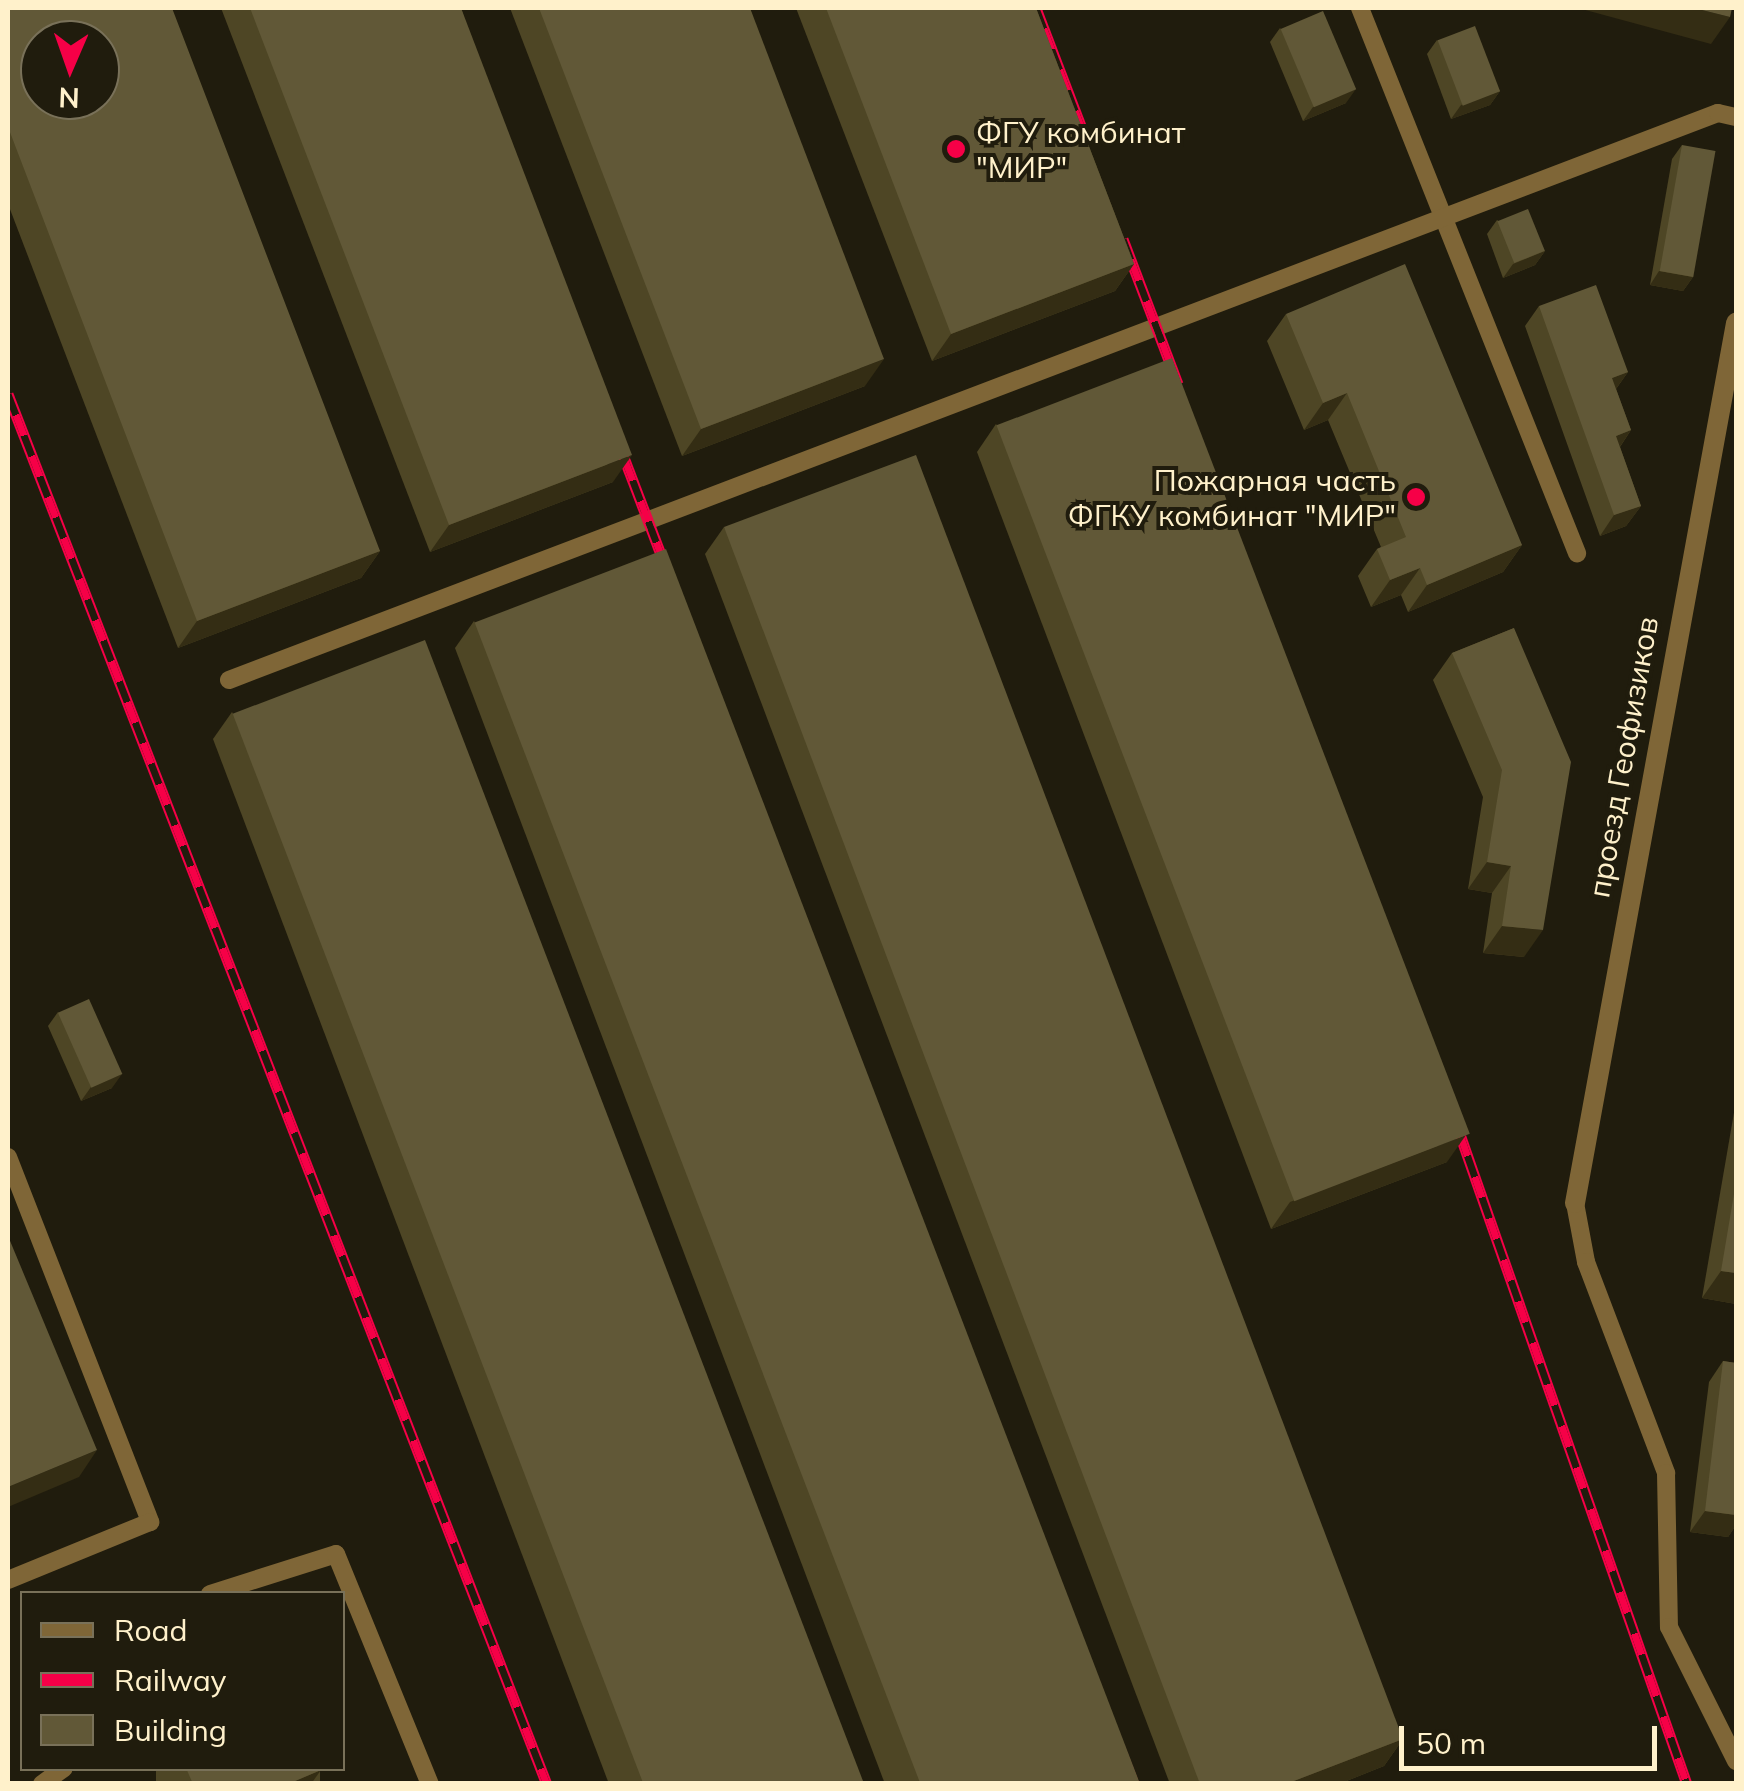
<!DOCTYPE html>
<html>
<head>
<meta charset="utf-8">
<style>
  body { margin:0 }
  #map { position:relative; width:1744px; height:1791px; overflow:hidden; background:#201c0d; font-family:Mulish,sans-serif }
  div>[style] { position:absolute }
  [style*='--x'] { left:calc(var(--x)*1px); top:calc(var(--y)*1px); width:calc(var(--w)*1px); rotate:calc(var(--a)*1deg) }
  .lane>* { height:18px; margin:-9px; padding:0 9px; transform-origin:9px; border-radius:9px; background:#7f6637 }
  .street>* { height:20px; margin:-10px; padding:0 10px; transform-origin:10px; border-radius:10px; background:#7f6637 }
  .rail>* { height:11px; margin-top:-5.5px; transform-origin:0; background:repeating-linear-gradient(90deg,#201c0d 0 22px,#f60047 0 44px); box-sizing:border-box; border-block:2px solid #f60047 }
  .wall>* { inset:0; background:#4e4625; transform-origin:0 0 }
  .shaded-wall>* { inset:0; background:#342d14 }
  .building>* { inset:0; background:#615837; transform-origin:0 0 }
  .dots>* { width:28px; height:28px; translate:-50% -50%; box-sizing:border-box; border:5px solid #201c0d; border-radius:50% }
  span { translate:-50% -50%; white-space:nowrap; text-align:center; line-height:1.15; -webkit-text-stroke:8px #201c0d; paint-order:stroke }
  .poi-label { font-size:30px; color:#fff1cb }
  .left { translate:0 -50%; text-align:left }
  .right { translate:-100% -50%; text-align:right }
  .street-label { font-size:30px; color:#fff1cb }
  .frame { position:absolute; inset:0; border:10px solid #fff1cb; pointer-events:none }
  .legend { position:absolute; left:20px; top:1591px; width:325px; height:180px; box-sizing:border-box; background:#201c0d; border:2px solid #797159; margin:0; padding:12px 18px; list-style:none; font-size:30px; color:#fff1cb }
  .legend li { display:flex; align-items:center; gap:20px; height:50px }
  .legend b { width:50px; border:2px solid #797159 }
  .north { position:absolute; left:20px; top:20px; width:100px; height:100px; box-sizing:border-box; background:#201c0d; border:2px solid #797159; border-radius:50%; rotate:182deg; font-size:28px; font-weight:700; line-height:40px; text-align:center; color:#fff1cb }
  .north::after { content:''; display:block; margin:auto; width:35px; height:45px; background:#f60047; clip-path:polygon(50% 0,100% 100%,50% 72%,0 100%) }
  .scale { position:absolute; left:1399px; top:1726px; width:258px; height:45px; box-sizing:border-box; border:5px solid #fff1cb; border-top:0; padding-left:12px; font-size:30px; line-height:35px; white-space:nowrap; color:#fff1cb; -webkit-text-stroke:8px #201c0d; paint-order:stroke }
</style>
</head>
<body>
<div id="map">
  <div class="lane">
    <i style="--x:1360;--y:8;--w:587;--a:68.29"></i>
    <i style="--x:229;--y:680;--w:1593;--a:-20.85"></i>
    <i style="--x:1718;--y:113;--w:18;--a:13"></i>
    <i style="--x:8;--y:1157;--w:392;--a:68.7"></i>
    <i style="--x:150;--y:1522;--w:153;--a:157.8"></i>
    <i style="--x:1575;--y:1203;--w:60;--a:79.4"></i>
    <i style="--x:1586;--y:1262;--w:226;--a:69.2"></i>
    <i style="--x:1666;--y:1473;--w:154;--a:88.9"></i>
    <i style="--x:1669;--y:1627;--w:150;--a:63.4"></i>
    <i style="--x:210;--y:1594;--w:132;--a:-17.6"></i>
    <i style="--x:336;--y:1554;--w:248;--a:67.8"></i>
    <i style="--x:42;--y:1784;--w:27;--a:-36"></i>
  </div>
  <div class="street">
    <i style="--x:1575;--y:1203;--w:895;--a:-79.63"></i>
  </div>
  <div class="rail">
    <i style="--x:1036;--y:8;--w:132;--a:69.1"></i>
    <i style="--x:1123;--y:239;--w:155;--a:69.2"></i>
    <i style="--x:8;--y:394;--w:1491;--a:68.81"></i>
    <i style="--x:617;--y:439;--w:146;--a:69.1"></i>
    <i style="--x:1453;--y:1114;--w:710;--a:70.75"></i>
    <i style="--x:1119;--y:1746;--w:41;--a:68.5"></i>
  </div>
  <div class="wall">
    <i style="clip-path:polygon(8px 8px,380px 551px,361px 578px,178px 648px,8px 204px)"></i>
    <i style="clip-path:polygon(221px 8px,461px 8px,613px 482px,430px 552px)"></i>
    <i style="clip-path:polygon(510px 8px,750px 8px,865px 386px,682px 456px)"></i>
    <i style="clip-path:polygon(796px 8px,1036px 8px,1134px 264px,1115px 291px,932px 361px)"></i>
    <i style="clip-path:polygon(1280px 28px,1346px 103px,1303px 121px,1270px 42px)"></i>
    <i style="clip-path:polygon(1437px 40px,1500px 91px,1490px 105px,1451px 119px,1427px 54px)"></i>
    <i style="clip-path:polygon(1682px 145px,1693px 277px,1683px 291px,1650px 285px,1672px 159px)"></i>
    <i style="clip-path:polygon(1497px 220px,1545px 251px,1535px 265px,1503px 278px,1487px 234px)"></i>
    <i style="clip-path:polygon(1539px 306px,1628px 372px,1616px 389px,1631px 430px,1620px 447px,1641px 506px,1626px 526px,1600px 536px,1525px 326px)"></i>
    <i style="clip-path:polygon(1286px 314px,1522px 545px,1503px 572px,1408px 612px,1401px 595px,1371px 607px,1358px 576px,1377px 549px,1381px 547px,1328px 420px,1304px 430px,1267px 341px)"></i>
    <i style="clip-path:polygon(996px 424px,1447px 1162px,1271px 1229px,977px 452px)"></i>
    <i style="clip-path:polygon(724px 527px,1403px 1739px,1384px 1766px,1339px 1784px,1170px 1784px,705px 554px)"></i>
    <i style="clip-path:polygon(474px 621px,1134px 1784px,885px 1784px,455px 648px)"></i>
    <i style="clip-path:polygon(1514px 628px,1524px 957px,1483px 953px,1492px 893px,1468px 889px,1483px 797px,1433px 680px,1452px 653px)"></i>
    <i style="clip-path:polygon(232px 712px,858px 1784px,609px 1784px,213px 739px)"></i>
    <i style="clip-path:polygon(58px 1012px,112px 1088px,81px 1101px,48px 1026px)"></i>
    <i style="clip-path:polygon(1736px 1101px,1736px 1304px,1702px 1298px)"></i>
    <i style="clip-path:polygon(1723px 1361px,1736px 1363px,1736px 1525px,1728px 1537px,1690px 1532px,1709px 1382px)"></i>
    <i style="left:156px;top:1768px;width:164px;height:17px"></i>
  </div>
  <div class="shaded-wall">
    <i style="clip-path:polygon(1578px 8px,1694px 8px,1730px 17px,1711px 44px)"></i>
    <i style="clip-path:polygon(1356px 89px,1346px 103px,1303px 121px,1313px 107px)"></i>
    <i style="clip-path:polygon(1500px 91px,1490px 105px,1451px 119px,1461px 105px)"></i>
    <i style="clip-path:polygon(1545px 251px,1535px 265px,1503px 278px,1513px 264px)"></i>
    <i style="clip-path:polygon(1134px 264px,1115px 291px,932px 361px,951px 334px)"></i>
    <i style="clip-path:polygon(1659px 271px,1693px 277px,1683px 291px,1650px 285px)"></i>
    <i style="clip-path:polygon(884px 359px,865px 386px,682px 456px,701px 429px)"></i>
    <i style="clip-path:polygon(1628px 372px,1613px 393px,1612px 378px)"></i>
    <i style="clip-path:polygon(1347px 393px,1328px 420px,1304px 430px,1323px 403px)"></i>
    <i style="clip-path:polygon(1631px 430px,1617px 451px,1616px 436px)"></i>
    <i style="clip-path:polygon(632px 455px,613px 482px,430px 552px,449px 525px)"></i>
    <i style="clip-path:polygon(1641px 506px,1626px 526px,1600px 536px,1614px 515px)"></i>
    <i style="clip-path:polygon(1522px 545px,1503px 572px,1408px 612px,1427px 585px)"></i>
    <i style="clip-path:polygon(380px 551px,361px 578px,178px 648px,197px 621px)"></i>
    <i style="clip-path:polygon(1420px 568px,1401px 595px,1371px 607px,1390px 580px)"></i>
    <i style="clip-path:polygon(1487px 862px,1511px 866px,1492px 893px,1468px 889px)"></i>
    <i style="clip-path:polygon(1502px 926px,1543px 930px,1524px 957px,1483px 953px)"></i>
    <i style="clip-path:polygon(122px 1074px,112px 1088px,81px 1101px,91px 1087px)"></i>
    <i style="clip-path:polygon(1466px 1135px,1447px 1162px,1271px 1229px,1290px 1202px)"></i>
    <i style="clip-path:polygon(1721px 1271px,1736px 1273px,1736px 1304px,1702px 1298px)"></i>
    <i style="clip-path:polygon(97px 1450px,79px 1477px,8px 1507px,8px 1487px)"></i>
    <i style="clip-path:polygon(1705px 1511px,1736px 1515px,1736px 1525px,1728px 1537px,1690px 1532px)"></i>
    <i style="clip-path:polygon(1403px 1739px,1384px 1766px,1339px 1784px,1286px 1784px)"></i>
    <i style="clip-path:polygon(321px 1770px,311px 1784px,288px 1784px)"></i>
  </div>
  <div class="building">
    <i style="clip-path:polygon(evenodd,8px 8px,172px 8px,380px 551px,197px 621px,8px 127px,8px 8px,40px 40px,100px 40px,100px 100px,40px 100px,40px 40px)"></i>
    <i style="clip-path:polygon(250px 8px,461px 8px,632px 455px,449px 525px)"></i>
    <i style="clip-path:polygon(539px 8px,750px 8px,884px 359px,701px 429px)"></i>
    <i style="clip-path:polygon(826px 8px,1036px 8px,1134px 264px,951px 334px)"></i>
    <i style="clip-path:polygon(1694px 8px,1732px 8px,1730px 17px)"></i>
    <i style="left:1323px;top:11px;width:85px;height:46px;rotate:67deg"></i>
    <i style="left:1475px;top:26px;width:70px;height:40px;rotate:69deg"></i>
    <i style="left:1682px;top:145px;width:34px;height:128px;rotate:10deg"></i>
    <i style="left:1528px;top:209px;width:45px;height:33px;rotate:68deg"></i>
    <i style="clip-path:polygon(1405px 264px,1522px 545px,1427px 585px,1420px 568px,1390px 580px,1377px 549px,1406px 537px,1347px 393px,1323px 403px,1286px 314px)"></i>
    <i style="clip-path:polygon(1596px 285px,1628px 372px,1612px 378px,1631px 430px,1616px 436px,1641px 506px,1614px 515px,1539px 306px)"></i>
    <i style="left:1172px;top:358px;width:831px;height:188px;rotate:69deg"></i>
    <i style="clip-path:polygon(916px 455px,1403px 1739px,1286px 1784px,1200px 1784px,724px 527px)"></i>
    <i style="left:666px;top:549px;width:1321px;height:205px;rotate:69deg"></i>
    <i style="clip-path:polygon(1514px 628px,1571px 762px,1543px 930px,1502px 926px,1511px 866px,1487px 862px,1502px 770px,1452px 653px)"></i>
    <i style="left:425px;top:640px;width:1223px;height:206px;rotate:69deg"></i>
    <i style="left:89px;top:999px;width:82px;height:34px;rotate:66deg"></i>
    <i style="clip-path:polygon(1736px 1182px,1736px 1273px,1721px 1271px)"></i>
    <i style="clip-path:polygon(8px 1236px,97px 1450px,8px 1487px)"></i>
    <i style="clip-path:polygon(1723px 1361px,1736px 1363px,1736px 1515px,1705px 1511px)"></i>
    <i style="clip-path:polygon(186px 1768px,320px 1768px,321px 1770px,288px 1784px,193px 1784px)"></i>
  </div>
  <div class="dots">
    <i style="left:956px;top:149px;background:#f60047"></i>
    <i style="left:1416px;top:497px;background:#f60047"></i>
  </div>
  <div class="poi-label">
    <span class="left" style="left:976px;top:149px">ФГУ комбинат<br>"МИР"</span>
    <span class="right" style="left:1396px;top:497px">Пожарная часть<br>ФГКУ комбинат "МИР"</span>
  </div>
  <div class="street-label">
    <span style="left:1623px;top:757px;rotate:-80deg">проезд Геофизиков</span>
  </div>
  <div class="frame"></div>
  <ul class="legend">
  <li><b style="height:12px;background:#7f6637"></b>Road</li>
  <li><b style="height:12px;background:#f60047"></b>Railway</li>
  <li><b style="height:28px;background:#615837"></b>Building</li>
  </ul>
  <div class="north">N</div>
  <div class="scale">50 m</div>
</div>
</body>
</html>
